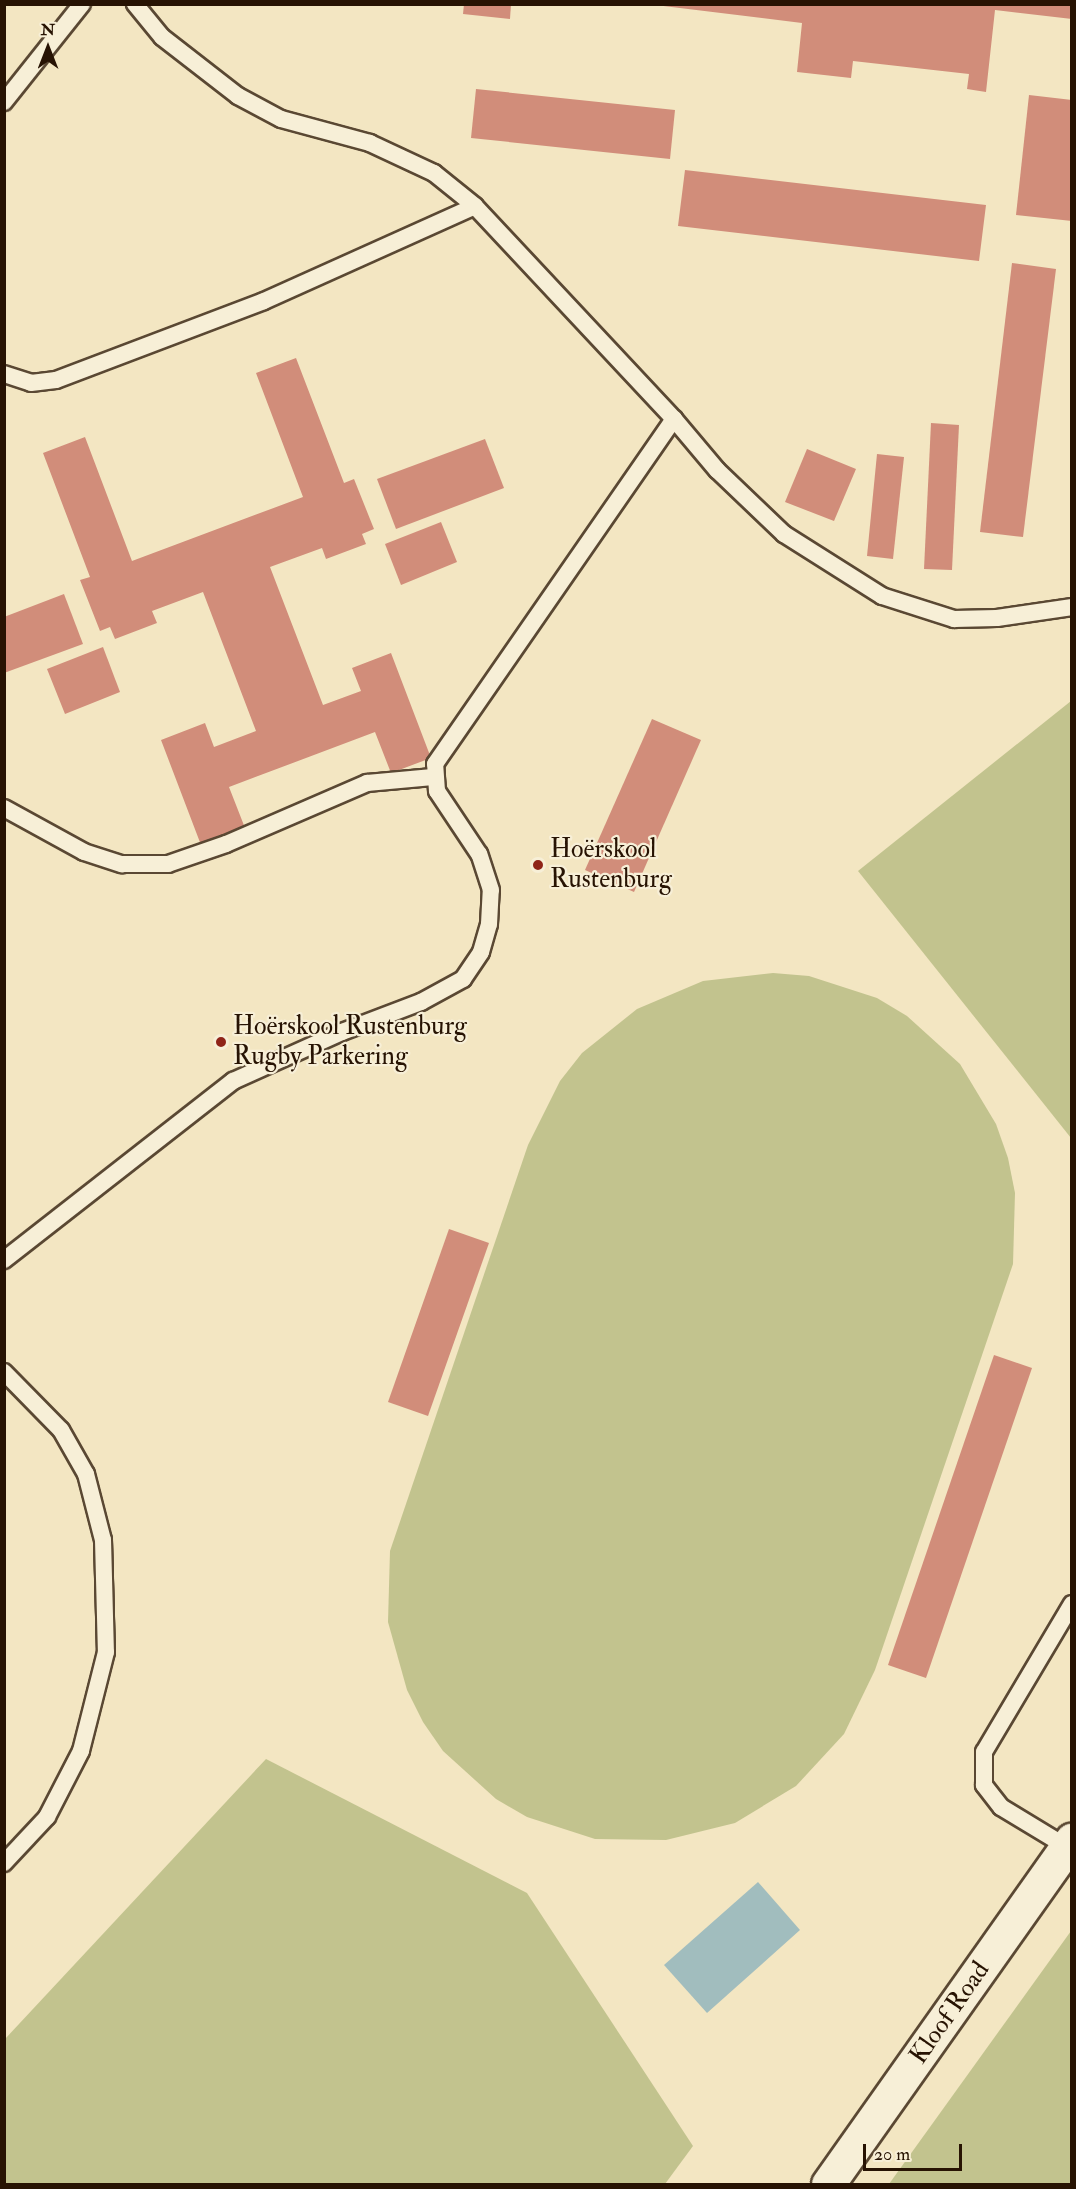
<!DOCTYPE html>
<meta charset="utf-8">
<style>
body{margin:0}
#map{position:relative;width:1076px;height:2189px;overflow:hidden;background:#f3e6c2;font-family:"IM FELL Double Pica",serif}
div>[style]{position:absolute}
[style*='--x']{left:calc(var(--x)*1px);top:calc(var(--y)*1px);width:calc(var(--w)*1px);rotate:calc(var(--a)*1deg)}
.green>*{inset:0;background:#c2c38e}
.water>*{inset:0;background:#a1bdbe}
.building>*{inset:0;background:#d18d7a}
.roads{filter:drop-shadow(2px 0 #5a4833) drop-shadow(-2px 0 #5a4833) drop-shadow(0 2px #5a4833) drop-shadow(0 -2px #5a4833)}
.lane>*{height:16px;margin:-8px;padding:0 8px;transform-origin:8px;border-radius:8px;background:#f7efd7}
.street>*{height:33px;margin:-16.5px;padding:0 16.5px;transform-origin:16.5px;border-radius:16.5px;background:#f7efd7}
.dots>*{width:16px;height:16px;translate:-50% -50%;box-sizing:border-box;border:3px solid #f7efd7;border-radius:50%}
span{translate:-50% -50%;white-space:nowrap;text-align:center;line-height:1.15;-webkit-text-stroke:4.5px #f7efd7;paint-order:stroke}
.poi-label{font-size:26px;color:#271303}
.left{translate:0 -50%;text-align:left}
.street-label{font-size:26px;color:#271303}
.frame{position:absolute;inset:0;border:6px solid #271303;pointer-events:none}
.north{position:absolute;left:18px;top:18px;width:60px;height:60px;-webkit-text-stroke:4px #f7efd7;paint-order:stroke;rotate:0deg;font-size:16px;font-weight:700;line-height:24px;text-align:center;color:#271303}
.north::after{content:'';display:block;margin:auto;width:21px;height:27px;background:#271303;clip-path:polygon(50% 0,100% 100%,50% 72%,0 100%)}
.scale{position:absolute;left:863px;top:2144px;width:99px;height:27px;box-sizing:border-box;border:3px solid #271303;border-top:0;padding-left:8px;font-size:18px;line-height:21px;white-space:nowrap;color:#271303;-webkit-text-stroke:4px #f7efd7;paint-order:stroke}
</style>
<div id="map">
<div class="green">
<div style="clip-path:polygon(1071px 701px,1071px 1138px,858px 871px)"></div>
<div style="clip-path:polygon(773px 973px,809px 976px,877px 998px,907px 1016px,960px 1064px,996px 1124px,1008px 1158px,1015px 1193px,1013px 1264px,875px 1670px,844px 1734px,796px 1786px,735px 1823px,666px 1840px,595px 1839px,527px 1817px,496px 1799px,443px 1751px,423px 1722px,407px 1690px,388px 1622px,390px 1551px,528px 1145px,560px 1081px,582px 1053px,637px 1009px,703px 981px)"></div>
<div style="clip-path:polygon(266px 1759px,527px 1893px,693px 2146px,665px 2184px,5px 2184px,5px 2039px)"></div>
<div style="clip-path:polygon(1071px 1931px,1071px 2184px,889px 2184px)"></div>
</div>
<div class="water">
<div style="clip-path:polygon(758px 1882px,800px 1930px,707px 2013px,664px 1965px)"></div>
</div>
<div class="building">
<div style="clip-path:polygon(464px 4px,511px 4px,510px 19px,463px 14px)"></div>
<div style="clip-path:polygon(647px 4px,1072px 4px,1072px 19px,995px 10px,986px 92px,967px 89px,969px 74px,853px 61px,851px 78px,797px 72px,802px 23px)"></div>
<div style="clip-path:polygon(476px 89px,675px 110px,670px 159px,471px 138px)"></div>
<div style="clip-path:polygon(1029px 95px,1072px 100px,1072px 221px,1016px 215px)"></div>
<div style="clip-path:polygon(685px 170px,986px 205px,979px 261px,678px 226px)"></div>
<div style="clip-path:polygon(1012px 263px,1056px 269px,1023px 537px,980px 532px)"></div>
<div style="clip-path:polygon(296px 358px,344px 483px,354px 479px,374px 529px,362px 534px,366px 544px,326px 559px,322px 548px,270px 567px,323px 705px,361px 691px,352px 668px,391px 653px,431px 758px,391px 773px,375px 732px,229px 787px,245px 828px,201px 845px,161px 740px,205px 723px,214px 747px,256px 731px,203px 592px,152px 611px,157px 623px,115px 639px,110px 627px,100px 631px,80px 580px,90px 577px,43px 453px,85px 437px,132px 561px,303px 497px,256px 373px)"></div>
<div style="clip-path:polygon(931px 423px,959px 425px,952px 570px,924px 569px)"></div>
<div style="clip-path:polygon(485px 439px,504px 488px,396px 529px,377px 479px)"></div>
<div style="clip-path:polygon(807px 449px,856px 469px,834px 521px,785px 502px)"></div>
<div style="clip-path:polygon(877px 454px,904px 457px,893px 559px,867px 556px)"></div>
<div style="clip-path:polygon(441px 522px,457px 562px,401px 585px,385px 544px)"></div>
<div style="clip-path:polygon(64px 594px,83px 644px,4px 673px,4px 617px)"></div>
<div style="clip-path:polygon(103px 647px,120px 692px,65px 714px,47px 669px)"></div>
<div style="clip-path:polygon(652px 719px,701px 740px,634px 892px,585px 870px)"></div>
<div style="clip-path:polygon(449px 1229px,489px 1243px,428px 1416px,388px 1402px)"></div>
<div style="clip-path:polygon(994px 1355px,1032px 1368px,926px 1678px,888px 1665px)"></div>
</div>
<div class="roads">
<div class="lane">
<div style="--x:4;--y:102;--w:125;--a:-51.5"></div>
<div style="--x:4;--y:374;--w:28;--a:18"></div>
<div style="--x:31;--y:383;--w:25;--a:-7"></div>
<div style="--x:56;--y:380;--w:222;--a:-20.8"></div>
<div style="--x:264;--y:301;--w:231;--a:-24.2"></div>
<div style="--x:674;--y:419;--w:67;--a:49.9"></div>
<div style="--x:717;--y:470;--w:93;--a:43.7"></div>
<div style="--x:784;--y:534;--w:116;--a:32.3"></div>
<div style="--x:882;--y:596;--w:76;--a:17.7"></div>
<div style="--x:954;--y:619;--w:43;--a:-1.3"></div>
<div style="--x:997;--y:618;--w:76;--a:-8.3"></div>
<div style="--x:4;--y:808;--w:91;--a:28.8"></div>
<div style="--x:84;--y:852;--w:40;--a:18"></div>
<div style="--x:122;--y:864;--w:46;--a:0"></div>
<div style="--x:168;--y:864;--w:61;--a:-19"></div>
<div style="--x:226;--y:844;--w:154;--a:-23.4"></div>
<div style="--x:367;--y:783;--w:66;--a:-5.2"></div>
<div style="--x:4;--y:1260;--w:291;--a:-38"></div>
<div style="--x:233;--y:1081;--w:120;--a:-24.2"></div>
<div style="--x:342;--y:1032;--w:85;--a:-20.8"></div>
<div style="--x:421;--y:1002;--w:48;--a:-28.7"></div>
<div style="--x:463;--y:979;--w:32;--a:-56"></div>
<div style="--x:481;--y:952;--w:29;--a:-74"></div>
<div style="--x:489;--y:924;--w:34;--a:-87"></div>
<div style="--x:491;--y:890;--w:38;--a:-108"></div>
<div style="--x:479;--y:854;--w:76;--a:-123.7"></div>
<div style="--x:437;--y:791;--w:27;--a:-94"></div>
<div style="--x:435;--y:764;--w:420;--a:-55.3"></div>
<div style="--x:674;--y:419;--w:291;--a:-133.1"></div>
<div style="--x:475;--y:206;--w:53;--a:-141.2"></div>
<div style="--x:434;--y:173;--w:71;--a:-154.9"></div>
<div style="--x:370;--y:143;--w:92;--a:-164.9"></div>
<div style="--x:281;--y:119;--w:49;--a:-151.9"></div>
<div style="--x:238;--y:96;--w:96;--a:-142.2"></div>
<div style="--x:162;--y:37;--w:43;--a:-129.3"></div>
<div style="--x:4;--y:1372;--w:81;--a:45.5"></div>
<div style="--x:61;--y:1430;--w:51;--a:60.4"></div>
<div style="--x:86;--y:1474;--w:68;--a:75.6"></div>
<div style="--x:103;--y:1540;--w:112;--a:88.5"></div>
<div style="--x:106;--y:1652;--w:102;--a:104.2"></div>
<div style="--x:81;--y:1751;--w:74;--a:117.3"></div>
<div style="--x:47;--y:1817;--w:63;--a:133.1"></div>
<div style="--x:1067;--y:1847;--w:77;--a:-148.8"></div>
<div style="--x:1001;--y:1807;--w:28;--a:-128"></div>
<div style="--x:984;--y:1785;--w:33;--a:-90"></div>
<div style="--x:984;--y:1752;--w:172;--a:-59.3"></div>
</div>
<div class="street">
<div style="--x:828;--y:2184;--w:422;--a:-54.7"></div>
</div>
</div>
<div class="dots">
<div style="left:538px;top:865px;background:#8f2418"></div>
<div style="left:221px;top:1042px;background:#8f2418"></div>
</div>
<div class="poi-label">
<span class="left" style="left:550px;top:865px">Hoërskool<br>Rustenburg</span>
<span class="left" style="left:233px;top:1042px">Hoërskool Rustenburg<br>Rugby Parkering</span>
</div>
<div class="street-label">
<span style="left:950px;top:2013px;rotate:-55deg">Kloof Road</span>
</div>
<div class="frame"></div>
<div class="north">N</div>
<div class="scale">20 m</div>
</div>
